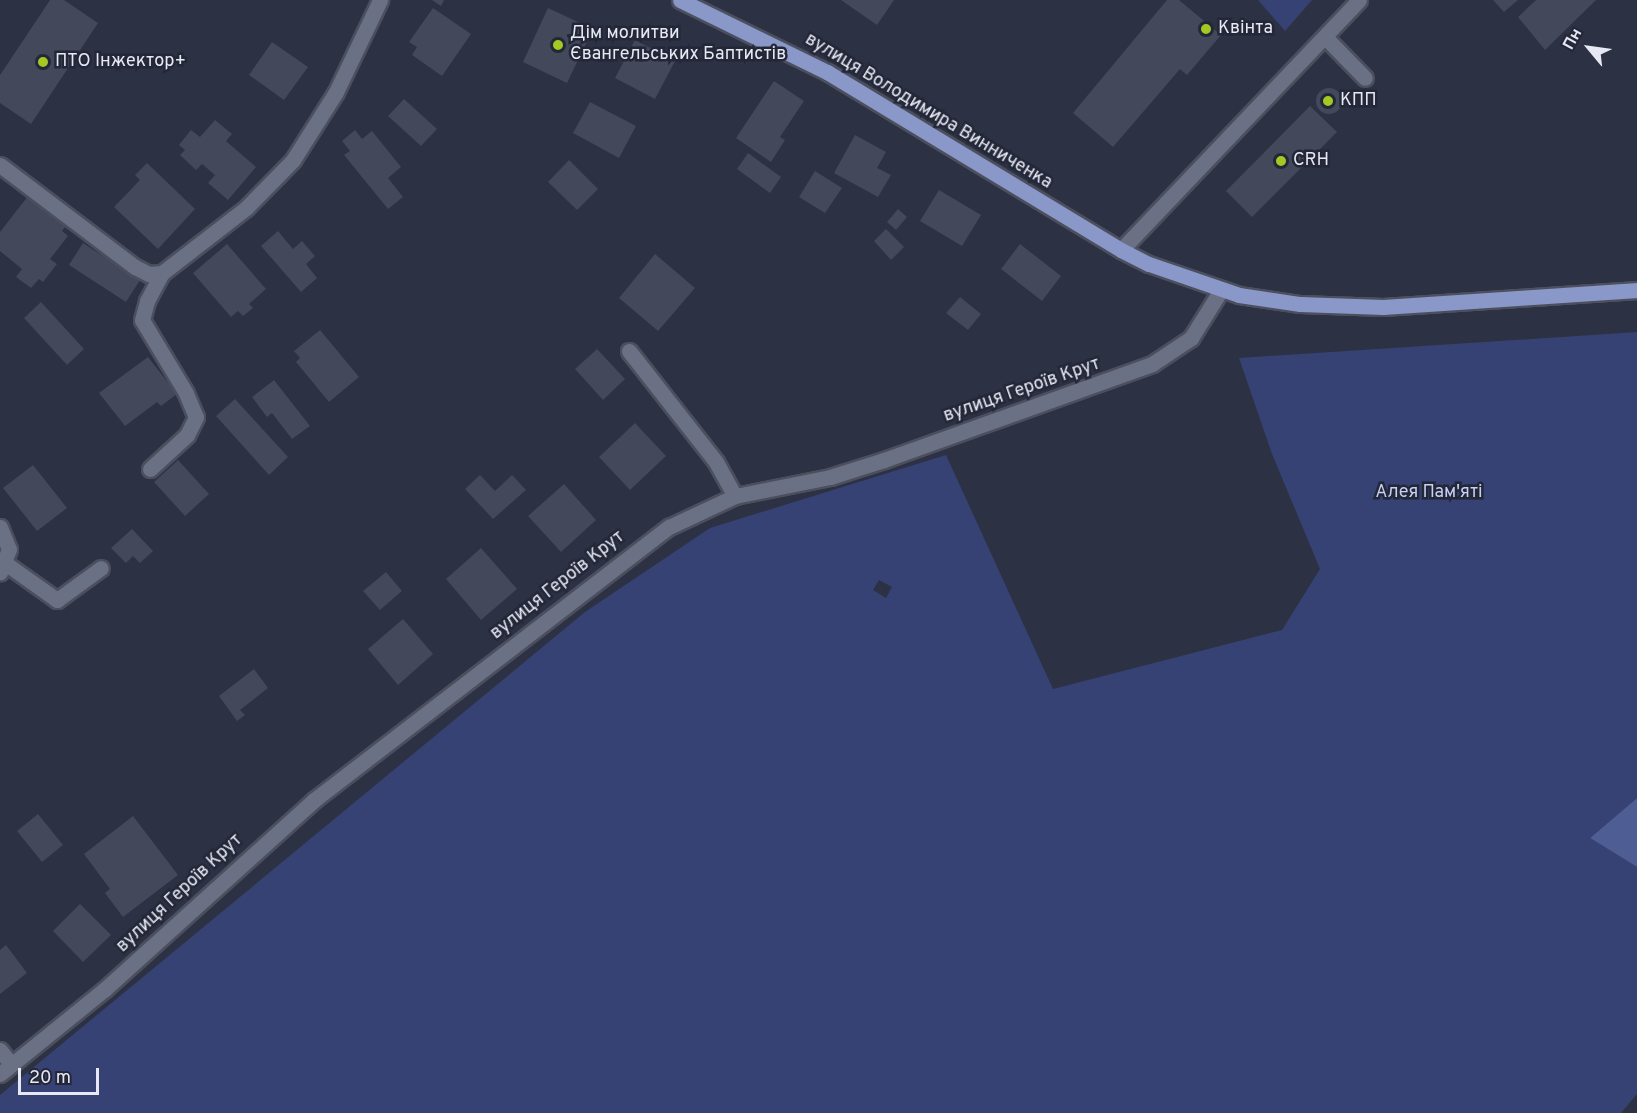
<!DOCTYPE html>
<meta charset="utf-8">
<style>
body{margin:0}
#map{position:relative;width:1637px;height:1113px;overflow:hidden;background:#2c3143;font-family:Overpass,sans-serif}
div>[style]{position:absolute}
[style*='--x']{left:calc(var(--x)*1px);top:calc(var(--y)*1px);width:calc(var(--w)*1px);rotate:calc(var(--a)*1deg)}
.green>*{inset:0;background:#364273}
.forest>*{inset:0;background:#4e5d94}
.building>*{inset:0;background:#43485a}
.round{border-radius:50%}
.roads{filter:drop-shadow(2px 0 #4b4f5e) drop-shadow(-2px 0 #4b4f5e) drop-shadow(0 2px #4b4f5e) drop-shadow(0 -2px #4b4f5e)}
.minor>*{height:15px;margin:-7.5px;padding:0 7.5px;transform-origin:7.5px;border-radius:7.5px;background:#6b7185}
.major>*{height:15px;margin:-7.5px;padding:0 7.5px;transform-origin:7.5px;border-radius:7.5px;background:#8a97c9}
.dots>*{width:16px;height:16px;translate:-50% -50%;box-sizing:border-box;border:3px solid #232738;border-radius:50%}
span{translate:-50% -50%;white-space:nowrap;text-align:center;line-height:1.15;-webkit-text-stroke:5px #232738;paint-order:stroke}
.poi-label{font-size:18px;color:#e6e9f4}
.left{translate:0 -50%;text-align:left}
.street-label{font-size:18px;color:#e6e9f4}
.park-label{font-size:18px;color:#c6d0f2}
.north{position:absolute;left:1559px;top:18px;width:60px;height:60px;-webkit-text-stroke:4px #232738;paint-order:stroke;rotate:299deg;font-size:16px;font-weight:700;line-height:24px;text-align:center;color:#e6e9f4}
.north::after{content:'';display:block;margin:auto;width:21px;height:27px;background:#e6e9f4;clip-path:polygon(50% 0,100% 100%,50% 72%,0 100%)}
.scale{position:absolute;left:18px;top:1068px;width:81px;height:27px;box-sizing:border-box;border:3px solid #e6e9f4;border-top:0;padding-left:8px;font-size:18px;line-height:21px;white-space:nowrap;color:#e6e9f4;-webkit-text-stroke:4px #232738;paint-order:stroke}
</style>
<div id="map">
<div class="green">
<div style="clip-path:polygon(1258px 0,1312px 0,1285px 31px)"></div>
<div style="clip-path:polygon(evenodd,1637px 332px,1637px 798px,1590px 838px,1637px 867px,1637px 1094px,1621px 1113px,0 1113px,0 1095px,585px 612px,710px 528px,946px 455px,1053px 689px,1282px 630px,1320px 569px,1272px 454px,1239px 358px,1637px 332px,879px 580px,892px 587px,886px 598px,873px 590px,879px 580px)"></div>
</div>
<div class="forest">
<div style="clip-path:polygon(1637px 798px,1637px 867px,1590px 838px)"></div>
</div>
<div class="building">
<div style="clip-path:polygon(50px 0,64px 0,98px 23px,31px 124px,0 103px,0 75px)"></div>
<div style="clip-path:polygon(432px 0,444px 0,441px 6px)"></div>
<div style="clip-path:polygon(841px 0,894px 0,877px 25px)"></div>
<div style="clip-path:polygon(1167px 0,1179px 0,1221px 35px,1187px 75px,1180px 69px,1113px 147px,1073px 113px)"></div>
<div style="clip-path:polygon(1493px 0,1518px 0,1504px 12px)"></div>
<div style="clip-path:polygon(1536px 0,1596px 0,1545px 50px,1518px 17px)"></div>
<div style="clip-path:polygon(433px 8px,471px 34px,442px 76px,412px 55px,417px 47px,409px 42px)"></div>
<div style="clip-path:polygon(548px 8px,593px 29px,567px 83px,523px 62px)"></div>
<div style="clip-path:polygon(635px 40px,675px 61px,655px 99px,615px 78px)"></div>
<div style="clip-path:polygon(272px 42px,308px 67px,284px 100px,249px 75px)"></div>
<div style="clip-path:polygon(774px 81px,804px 101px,780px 137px,785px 140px,771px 162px,736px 138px)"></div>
<div class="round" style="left:1316px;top:88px;width:26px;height:26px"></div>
<div style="clip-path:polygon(404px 99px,437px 129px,421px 146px,388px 116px)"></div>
<div style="clip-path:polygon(590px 102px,636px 126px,619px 158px,573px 133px)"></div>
<div style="clip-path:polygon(1310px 106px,1337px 132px,1252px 217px,1226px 191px)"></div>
<div style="clip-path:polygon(215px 120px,232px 134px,226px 141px,256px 167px,228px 200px,208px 183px,215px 175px,202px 164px,196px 170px,180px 155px,185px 150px,179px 145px,191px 130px,200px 137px)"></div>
<div style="clip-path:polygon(355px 130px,362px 139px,372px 131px,401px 167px,388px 178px,403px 197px,388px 209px,344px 155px,350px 151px,342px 141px)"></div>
<div style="clip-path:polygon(855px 135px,886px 152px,877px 168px,891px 175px,878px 197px,834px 173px)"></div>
<div style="clip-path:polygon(748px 153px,781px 177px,770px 193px,737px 169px)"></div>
<div style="clip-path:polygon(569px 160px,598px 189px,577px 210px,548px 182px)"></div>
<div style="clip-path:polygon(147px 163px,195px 209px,158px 249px,114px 207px,140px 180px,135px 175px)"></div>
<div style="clip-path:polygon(815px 171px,842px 188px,825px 213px,799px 197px)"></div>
<div style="clip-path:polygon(939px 190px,981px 215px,962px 246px,920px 221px)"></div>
<div style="clip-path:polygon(28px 196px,66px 226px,62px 231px,68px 236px,50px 259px,57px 264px,43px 282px,39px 279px,31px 288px,16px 277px,22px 269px,0 251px,0 232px)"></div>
<div style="clip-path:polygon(898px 209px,907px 217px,896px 230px,887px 222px)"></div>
<div style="clip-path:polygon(886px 229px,904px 247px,891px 260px,874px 241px)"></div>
<div style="clip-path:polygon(278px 231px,293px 249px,302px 241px,315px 256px,306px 264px,317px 278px,301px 292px,261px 246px)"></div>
<div style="clip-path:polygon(83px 243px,140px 280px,126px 302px,69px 265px)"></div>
<div style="clip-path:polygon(227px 244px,266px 289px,249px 304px,253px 308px,243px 316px,238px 311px,231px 317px,193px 273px)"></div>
<div style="clip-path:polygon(1020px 244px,1061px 276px,1042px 301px,1001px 269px)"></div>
<div style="clip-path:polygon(655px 254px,695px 288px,658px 331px,619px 298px)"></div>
<div style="clip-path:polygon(960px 297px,981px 314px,968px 330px,946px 313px)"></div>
<div style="clip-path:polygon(41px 302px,84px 349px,67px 365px,24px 318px)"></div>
<div style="clip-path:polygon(320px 330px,359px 377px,329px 402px,296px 362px,300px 358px,294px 351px)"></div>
<div style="clip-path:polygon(597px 349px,625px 379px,603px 400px,575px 369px)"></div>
<div style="clip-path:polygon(148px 357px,177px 394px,161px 406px,157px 402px,125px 426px,99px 393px)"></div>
<div style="clip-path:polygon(274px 380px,310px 426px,292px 439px,272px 413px,267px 417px,252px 397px)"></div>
<div style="clip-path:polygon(235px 399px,288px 457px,269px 475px,216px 416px)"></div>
<div style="clip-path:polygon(635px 423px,666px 456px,630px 490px,599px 457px)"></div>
<div style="clip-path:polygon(178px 460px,209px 494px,185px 516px,154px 482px)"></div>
<div style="clip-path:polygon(33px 465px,67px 508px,37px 531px,3px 488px)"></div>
<div style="clip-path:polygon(480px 475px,495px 491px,512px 475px,526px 490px,493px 519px,465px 489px)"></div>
<div style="clip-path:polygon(564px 484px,596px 520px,561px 552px,528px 516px)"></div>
<div style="clip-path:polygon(132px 529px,153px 551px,140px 563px,133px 556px,126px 563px,111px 548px)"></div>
<div style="clip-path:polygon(481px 548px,517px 589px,481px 620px,446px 579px)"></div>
<div style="clip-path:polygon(386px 572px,402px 591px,380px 610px,363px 591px)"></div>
<div style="clip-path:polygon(403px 619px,433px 654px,398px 685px,368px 649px)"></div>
<div style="clip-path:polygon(254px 669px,268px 688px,240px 710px,245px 715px,237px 721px,219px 696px)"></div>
<div style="clip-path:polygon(38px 814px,63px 845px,42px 862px,17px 831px)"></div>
<div style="clip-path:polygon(133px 816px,178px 875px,123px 917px,105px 893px,110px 889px,84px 854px)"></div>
<div style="clip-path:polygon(80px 904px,111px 935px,83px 962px,53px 931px)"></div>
<div style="clip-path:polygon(6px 945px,27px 973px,0 994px,0 950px)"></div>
</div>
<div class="roads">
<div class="minor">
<div style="--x:1325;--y:37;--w:57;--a:45.7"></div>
<div style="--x:0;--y:165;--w:169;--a:37.1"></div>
<div style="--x:135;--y:267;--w:16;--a:27"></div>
<div style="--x:149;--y:274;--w:13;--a:-4"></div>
<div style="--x:1121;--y:250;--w:345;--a:-46.4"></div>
<div style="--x:629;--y:351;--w:141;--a:51.9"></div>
<div style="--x:716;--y:462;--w:39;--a:61"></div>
<div style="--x:150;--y:469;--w:50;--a:-42.6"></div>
<div style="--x:187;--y:435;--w:20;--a:-63"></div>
<div style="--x:196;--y:417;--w:26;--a:-113"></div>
<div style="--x:186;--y:393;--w:85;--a:-121.1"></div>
<div style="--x:142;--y:320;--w:20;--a:-75"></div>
<div style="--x:147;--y:301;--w:32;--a:-62"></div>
<div style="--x:162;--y:273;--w:106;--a:-37.7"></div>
<div style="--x:246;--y:208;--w:67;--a:-45.6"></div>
<div style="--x:293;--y:160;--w:80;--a:-57.7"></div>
<div style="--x:336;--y:92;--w:102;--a:-64.4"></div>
<div style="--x:0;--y:527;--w:24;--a:68"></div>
<div style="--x:9;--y:549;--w:25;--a:111"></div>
<div style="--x:5;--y:563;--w:64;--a:35.4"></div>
<div style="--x:57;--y:600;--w:54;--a:-36"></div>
<div style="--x:0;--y:1050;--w:18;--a:52"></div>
<div style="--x:0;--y:1074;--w:135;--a:-39"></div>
<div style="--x:105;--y:989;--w:282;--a:-42.1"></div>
<div style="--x:314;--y:800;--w:448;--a:-37.6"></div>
<div style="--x:669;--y:527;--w:73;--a:-25.2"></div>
<div style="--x:735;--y:496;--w:97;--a:-11.3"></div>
<div style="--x:830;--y:477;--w:57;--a:-17.5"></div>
<div style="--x:884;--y:460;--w:285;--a:-19.7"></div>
<div style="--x:1152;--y:364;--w:47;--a:-33.7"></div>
<div style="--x:1191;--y:338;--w:57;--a:-58"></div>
</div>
<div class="major">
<div style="--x:680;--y:0;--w:164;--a:26.1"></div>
<div style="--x:827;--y:72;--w:344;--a:31.2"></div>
<div style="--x:1121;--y:250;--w:31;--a:27"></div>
<div style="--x:1149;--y:264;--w:95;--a:19"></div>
<div style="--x:1239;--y:295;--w:62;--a:8.4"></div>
<div style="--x:1300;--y:304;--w:83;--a:2.1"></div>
<div style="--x:1383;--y:307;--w:255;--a:-3.8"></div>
</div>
</div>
<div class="dots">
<div style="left:1206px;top:29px;background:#a5c823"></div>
<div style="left:558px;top:45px;background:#a5c823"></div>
<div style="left:43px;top:62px;background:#a5c823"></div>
<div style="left:1328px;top:101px;background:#a5c823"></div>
<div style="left:1281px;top:161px;background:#a5c823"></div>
</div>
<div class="poi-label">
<span class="left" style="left:1218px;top:29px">Квінта</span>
<span class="left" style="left:570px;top:45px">Дім молитви<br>Євангельських Баптистів</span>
<span class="left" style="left:55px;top:62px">ПТО Інжектор+</span>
<span class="left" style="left:1340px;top:101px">КПП</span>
<span class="left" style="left:1293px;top:161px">CRH</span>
</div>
<div class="street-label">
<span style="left:928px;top:112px;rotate:31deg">вулиця Володимира Винниченка</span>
<span style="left:1022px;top:391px;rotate:-19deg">вулиця Героїв Крут</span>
<span style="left:558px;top:586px;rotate:-38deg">вулиця Героїв Крут</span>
<span style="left:180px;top:894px;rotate:-43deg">вулиця Героїв Крут</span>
</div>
<div class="park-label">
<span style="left:1429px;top:493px">Алея Пам'яті</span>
</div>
<div class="north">Пн</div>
<div class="scale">20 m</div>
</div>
